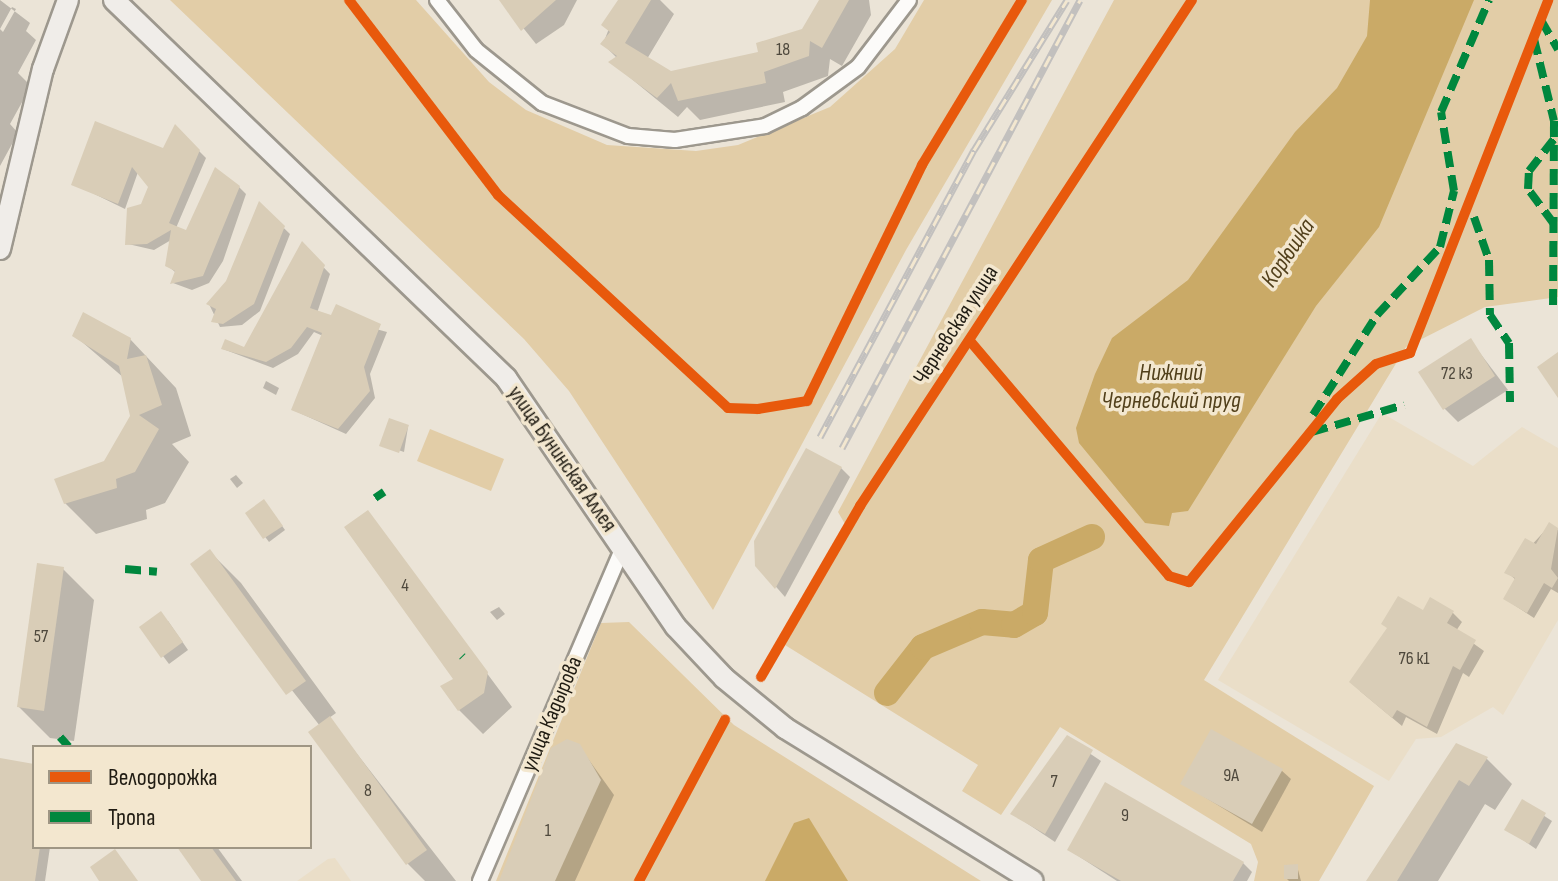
<!DOCTYPE html>
<meta charset="utf-8">
<style>
body{margin:0}
#map{position:relative;width:1558px;height:881px;overflow:hidden;background:#ebe4d7;font-family:"Sofia Sans Condensed",sans-serif}
div>[style]{position:absolute}
[style*='--x']{left:calc(var(--x)*1px);top:calc(var(--y)*1px);width:calc(var(--w)*1px);rotate:calc(var(--a)*1deg)}
.built>*{inset:0;background:#eadec8}
.green>*{inset:0;background:#e2cda7}
.water>*{inset:0;background:#caaa67}
.shadow>*{inset:0;background:#0003}
.river>*{height:26px;margin:-13px;padding:0 13px;transform-origin:13px;border-radius:13px;background:#caaa67}
.building>*{inset:0;background:#d9cdb7}
.roads{filter:drop-shadow(2px 0 #9d988e) drop-shadow(-2px 0 #9d988e) drop-shadow(0 2px #9d988e) drop-shadow(0 -2px #9d988e)}
.street>*{height:14px;margin:-7px;padding:0 7px;transform-origin:7px;border-radius:7px;background:#fcfbf9}
.secondary>*{height:20px;margin:-10px;padding:0 10px;transform-origin:10px;border-radius:10px;background:#f0ede9}
.rail>*{height:7px;margin-top:-3.5px;transform-origin:0;background:repeating-linear-gradient(90deg,#f3e7cf 0 12px,#c2c0be 0 24px);box-sizing:border-box;border-block:2px solid #c2c0be}
.quiet>*{height:8px;margin-top:-4px;transform-origin:0;background:repeating-linear-gradient(90deg,#00873e 0 16px,transparent 0 24px)}
.cycleway>*{height:10px;margin:-5px;padding:0 5px;transform-origin:5px;border-radius:5px;background:#e8590c}
span{translate:-50% -50%;white-space:nowrap;text-align:center;line-height:1.15;-webkit-text-stroke:7px #f3e7cf;paint-order:stroke}
.number-label{font-size:18px;color:#4e483c}
.number-label span{-webkit-text-stroke-width:0}
.street-label{font-size:22px;color:#201c13}
.water-label{font-size:24px;color:#52401b;font-style:italic}
.legend{position:absolute;left:32px;top:745px;width:280px;height:104px;box-sizing:border-box;background:#f3e7cf;border:2px solid #9f9684;margin:0;padding:10px 14px;list-style:none;font-size:24px;color:#201c13}
.legend li{display:flex;align-items:center;gap:16px;height:40px}
.legend b{width:40px;border:2px solid #9f9684}
</style>
<div id="map">
<div class="built">
<div style="clip-path:polygon(1382px 413px,1473px 466px,1522px 427px,1558px 448px,1558px 620px,1503px 715px,1493px 707px,1441px 737px,1416px 739px,1389px 781px,1218px 680px)"></div>
<div style="clip-path:polygon(335px 858px,351px 881px,297px 881px,328px 859px)"></div>
</div>
<div class="green">
<div style="clip-path:polygon(170px 0,416px 0,489px 82px,526px 110px,607px 145px,696px 151px,738px 145px,830px 107px,895px 49px,924px 0,1052px 0,906px 250px,713px 610px,569px 391px,524px 339px)"></div>
<div style="clip-path:polygon(1114px 0,1558px 0,1558px 297px,1485px 307px,1406px 347px,1204px 680px,1374px 786px,1319px 881px,1254px 881px,1258px 862px,1251px 844px,1060px 727px,1001px 815px,962px 791px,978px 765px,785px 645px,849px 531px,838px 512px)"></div>
<div style="clip-path:polygon(430px 429px,504px 459px,491px 491px,417px 461px)"></div>
<div style="clip-path:polygon(629px 622px,734px 725px,981px 881px,496px 881px,601px 623px)"></div>
</div>
<div class="water">
<div style="clip-path:polygon(1370px 0,1474px 0,1379px 227px,1316px 306px,1188px 511px,1172px 513px,1169px 526px,1145px 523px,1079px 443px,1076px 428px,1095px 374px,1112px 338px,1188px 280px,1295px 132px,1337px 88px,1367px 36px)"></div>
<div style="clip-path:polygon(809px 818px,848px 881px,765px 881px,794px 823px)"></div>
</div>
<div class="shadow">
<div style="clip-path:polygon(evenodd,0 0,30px 23px,26px 31px,36px 40px,18px 73px,31px 86px,10px 124px,18px 133px,0 166px,0 0,12px 7px,16px 9px,3px 32px,0 29px,12px 7px)"></div>
<div style="clip-path:polygon(501px 0,577px 0,564px 25px,536px 44px)"></div>
<div style="clip-path:polygon(620px 0,660px 0,674px 14px,647px 59px,670px 73px,760px 53px,804px 30px,822px 0,869px 0,871px 15px,842px 66px,830px 59px,828px 76px,783px 92px,785px 102px,700px 120px,687px 107px,678px 117px,611px 62px,617px 58px,603px 44px)"></div>
<div style="clip-path:polygon(175px 127px,206px 158px,176px 228px,187px 233px,239px 187px,246px 194px,223px 261px,209px 283px,192px 290px,173px 283px,182px 278px,167px 265px,171px 240px,154px 250px,128px 244px,150px 187px,138px 172px,125px 209px,74px 184px,164px 151px)"></div>
<div style="clip-path:polygon(260px 205px,290px 234px,260px 311px,242px 325px,220px 327px,209px 304px,227px 282px)"></div>
<div style="clip-path:polygon(302px 245px,330px 274px,317px 313px,387px 332px,370px 374px,375px 398px,346px 434px,293px 410px,323px 336px,314px 332px,298px 354px,273px 368px,223px 349px,245px 349px)"></div>
<div style="clip-path:polygon(74px 335px,130px 339px,176px 388px,191px 436px,172px 444px,189px 462px,165px 503px,146px 510px,147px 519px,96px 534px,65px 503px,105px 463px,133px 417px,124px 378px)"></div>
<div style="clip-path:polygon(1470px 340px,1508px 390px,1458px 422px,1444px 408px)"></div>
<div style="clip-path:polygon(266px 381px,279px 388px,276px 395px,263px 388px)"></div>
<div style="clip-path:polygon(408px 427px,404px 452px,384px 445px)"></div>
<div style="clip-path:polygon(841px 468px,850px 477px,785px 597px,757px 565px)"></div>
<div style="clip-path:polygon(236px 475px,243px 483px,237px 488px,230px 479px)"></div>
<div style="clip-path:polygon(268px 506px,285px 530px,269px 542px,248px 514px)"></div>
<div style="clip-path:polygon(367px 512px,512px 707px,483px 734px,459px 710px,455px 679px)"></div>
<div style="clip-path:polygon(1550px 525px,1558px 530px,1558px 593px,1551px 589px,1534px 618px,1505px 599px,1516px 580px,1507px 572px)"></div>
<div style="clip-path:polygon(210px 552px,241px 583px,336px 713px,329px 718px,456px 881px,425px 881px,408px 864px,311px 733px,320px 726px,193px 564px)"></div>
<div style="clip-path:polygon(63px 569px,94px 600px,74px 741px,50px 738px,19px 707px)"></div>
<div style="clip-path:polygon(499px 607px,505px 614px,497px 620px,490px 612px)"></div>
<div style="clip-path:polygon(1423px 612px,1453px 613px,1462px 622px,1456px 631px,1484px 651px,1469px 677px,1463px 673px,1437px 734px,1406px 717px,1402px 726px,1360px 691px)"></div>
<div style="clip-path:polygon(168px 621px,188px 650px,169px 664px,142px 628px)"></div>
<div style="clip-path:polygon(1067px 738px,1101px 761px,1055px 842px,1013px 814px)"></div>
<div style="clip-path:polygon(1457px 745px,1486px 758px,1512px 784px,1495px 810px,1485px 804px,1438px 881px,1369px 881px)"></div>
<div style="clip-path:polygon(579px 746px,614px 795px,575px 881px,501px 881px)"></div>
<div style="clip-path:polygon(0 760px,34px 766px,34px 847px,50px 847px,45px 881px,0 881px)"></div>
<div style="clip-path:polygon(1281px 770px,1291px 779px,1262px 832px,1183px 784px)"></div>
<div style="clip-path:polygon(1523px 802px,1552px 821px,1536px 849px,1507px 829px)"></div>
<div style="clip-path:polygon(179px 847px,217px 847px,242px 881px,204px 881px)"></div>
<div style="clip-path:polygon(1069px 850px,1243px 863px,1252px 872px,1247px 881px,1117px 881px)"></div>
<div style="clip-path:polygon(1297px 866px,1301px 881px,1289px 881px,1286px 878px)"></div>
</div>
<div class="river">
<div style="--x:887;--y:693;--w:58;--a:-52"></div>
<div style="--x:923;--y:647;--w:64;--a:-23"></div>
<div style="--x:982;--y:622;--w:32;--a:5"></div>
<div style="--x:1014;--y:625;--w:24;--a:-30"></div>
<div style="--x:1035;--y:613;--w:53;--a:-83.5"></div>
<div style="--x:1041;--y:560;--w:56;--a:-24.3"></div>
</div>
<div class="building">
<div style="clip-path:polygon(499px 0,556px 0,521px 31px)"></div>
<div style="clip-path:polygon(618px 0,651px 0,625px 43px,671px 71px,758px 52px,756px 43px,802px 29px,819px 0,849px 0,822px 48px,810px 41px,809px 56px,764px 72px,766px 83px,678px 101px,671px 83px,657px 98px,608px 62px,617px 56px,600px 44px,610px 32px,601px 25px)"></div>
<div style="clip-path:polygon(95px 121px,163px 148px,175px 124px,200px 150px,169px 223px,176px 226px,186px 230px,215px 167px,240px 186px,203px 276px,170px 284px,175px 271px,165px 266px,171px 230px,147px 244px,125px 245px,127px 208px,141px 204px,148px 187px,132px 167px,118px 204px,71px 185px)"></div>
<div style="clip-path:polygon(259px 201px,285px 226px,254px 304px,223px 324px,211px 322px,216px 309px,206px 304px,226px 281px)"></div>
<div style="clip-path:polygon(302px 241px,325px 265px,310px 308px,331px 315px,336px 304px,381px 324px,364px 367px,370px 391px,338px 429px,291px 410px,322px 333px,307px 327px,291px 348px,266px 362px,221px 349px,225px 339px,244px 347px)"></div>
<div style="clip-path:polygon(83px 312px,131px 338px,127px 359px,146px 355px,162px 405px,139px 415px,159px 429px,135px 472px,116px 479px,117px 488px,64px 504px,54px 479px,104px 461px,130px 416px,119px 366px,72px 336px)"></div>
<div style="clip-path:polygon(1471px 338px,1495px 376px,1443px 410px,1418px 372px)"></div>
<div style="clip-path:polygon(1558px 352px,1558px 398px,1537px 367px)"></div>
<div style="clip-path:polygon(389px 418px,409px 425px,399px 453px,379px 446px)"></div>
<div style="clip-path:polygon(806px 448px,842px 467px,775px 589px,755px 566px,754px 541px)"></div>
<div style="clip-path:polygon(264px 499px,283px 526px,263px 539px,245px 513px)"></div>
<div style="clip-path:polygon(368px 510px,488px 672px,484px 693px,458px 711px,440px 686px,453px 679px,344px 527px)"></div>
<div style="clip-path:polygon(1549px 522px,1558px 528px,1551px 569px,1558px 578px,1552px 588px,1544px 583px,1527px 613px,1503px 599px,1515px 578px,1504px 573px,1525px 538px,1536px 544px)"></div>
<div style="clip-path:polygon(210px 549px,306px 681px,286px 695px,190px 564px)"></div>
<div style="clip-path:polygon(37px 563px,64px 567px,44px 711px,17px 707px)"></div>
<div style="clip-path:polygon(1398px 596px,1423px 610px,1430px 597px,1454px 611px,1447px 623px,1476px 640px,1460px 670px,1453px 666px,1427px 727px,1397px 710px,1392px 718px,1349px 682px,1387px 628px,1381px 624px)"></div>
<div style="clip-path:polygon(161px 611px,183px 642px,161px 658px,139px 627px)"></div>
<div style="clip-path:polygon(330px 716px,427px 850px,406px 865px,308px 732px)"></div>
<div style="clip-path:polygon(1211px 729px,1283px 769px,1252px 824px,1180px 784px)"></div>
<div style="clip-path:polygon(1067px 735px,1093px 750px,1045px 834px,1010px 814px)"></div>
<div style="clip-path:polygon(567px 739px,580px 744px,601px 780px,555px 881px,499px 881px,551px 748px)"></div>
<div style="clip-path:polygon(1456px 743px,1488px 757px,1469px 786px,1459px 780px,1397px 881px,1366px 881px)"></div>
<div style="clip-path:polygon(0 758px,34px 764px,34px 847px,40px 847px,35px 881px,0 881px)"></div>
<div style="clip-path:polygon(1105px 782px,1244px 862px,1233px 881px,1121px 881px,1067px 850px)"></div>
<div style="clip-path:polygon(1522px 799px,1546px 813px,1529px 844px,1504px 830px)"></div>
<div style="clip-path:polygon(177px 847px,211px 847px,236px 881px,201px 881px)"></div>
<div style="clip-path:polygon(115px 849px,138px 881px,99px 881px,90px 867px)"></div>
<div style="clip-path:polygon(1298px 864px,1298px 879px,1284px 879px,1284px 865px)"></div>
</div>
<div class="roads">
<div class="street">
<div style="--x:437;--y:0;--w:63;--a:52"></div>
<div style="--x:476;--y:50;--w:85;--a:38.8"></div>
<div style="--x:542;--y:103;--w:92;--a:21"></div>
<div style="--x:628;--y:136;--w:47;--a:4.9"></div>
<div style="--x:675;--y:140;--w:91;--a:-8.8"></div>
<div style="--x:765;--y:126;--w:41;--a:-25.9"></div>
<div style="--x:802;--y:108;--w:69;--a:-36.2"></div>
<div style="--x:858;--y:67;--w:84;--a:-52.7"></div>
<div style="--x:480;--y:881;--w:363;--a:-66.8"></div>
</div>
<div class="secondary">
<div style="--x:114;--y:0;--w:545;--a:43.96"></div>
<div style="--x:506;--y:378;--w:301;--a:55.7"></div>
<div style="--x:676;--y:627;--w:70;--a:46.7"></div>
<div style="--x:724;--y:678;--w:79;--a:39.3"></div>
<div style="--x:785;--y:728;--w:291;--a:31.7"></div>
<div style="--x:0;--y:249;--w:185;--a:-76.6"></div>
<div style="--x:43;--y:69;--w:73;--a:-70.1"></div>
</div>
</div>
<div class="rail">
<div style="--x:820;--y:437;--w:326;--a:-61.8"></div>
<div style="--x:974;--y:150;--w:176;--a:-58.2"></div>
<div style="--x:842;--y:448;--w:507;--a:-62.02"></div>
</div>
<div class="quiet">
<div style="--x:1541;--y:20;--w:34;--a:60"></div>
<div style="--x:1534;--y:39;--w:84;--a:76.3"></div>
<div style="--x:1554;--y:121;--w:185;--a:90.3"></div>
<div style="--x:1474;--y:217;--w:46;--a:70.8"></div>
<div style="--x:1489;--y:260;--w:55;--a:89"></div>
<div style="--x:1490;--y:315;--w:34;--a:56"></div>
<div style="--x:1509;--y:343;--w:59;--a:89"></div>
<div style="--x:1554;--y:224;--w:44;--a:-126.6"></div>
<div style="--x:1528;--y:189;--w:18;--a:-87"></div>
<div style="--x:1529;--y:171;--w:41;--a:-52"></div>
<div style="--x:1313;--y:415;--w:119;--a:-57.4"></div>
<div style="--x:1377;--y:315;--w:93;--a:-47.2"></div>
<div style="--x:1440;--y:247;--w:58;--a:-76"></div>
<div style="--x:1454;--y:191;--w:80;--a:-99.3"></div>
<div style="--x:1441;--y:112;--w:122;--a:-66.8"></div>
<div style="--x:1312;--y:432;--w:96;--a:-16.4"></div>
<div style="--x:375;--y:498;--w:11;--a:-34"></div>
<div style="--x:125;--y:569;--w:32;--a:5"></div>
<div style="--x:462;--y:656;--w:1;--a:45"></div>
<div style="--x:60;--y:737;--w:13;--a:48"></div>
</div>
<div class="cycleway">
<div style="--x:349;--y:0;--w:245;--a:52.6"></div>
<div style="--x:498;--y:195;--w:313;--a:42.8"></div>
<div style="--x:728;--y:408;--w:30;--a:2"></div>
<div style="--x:758;--y:409;--w:50;--a:-9.3"></div>
<div style="--x:807;--y:401;--w:263;--a:-64"></div>
<div style="--x:922;--y:165;--w:193;--a:-58.8"></div>
<div style="--x:970;--y:341;--w:308;--a:49.7"></div>
<div style="--x:1169;--y:576;--w:21;--a:17"></div>
<div style="--x:1189;--y:582;--w:235;--a:-51"></div>
<div style="--x:1337;--y:399;--w:52;--a:-41.9"></div>
<div style="--x:1376;--y:364;--w:36;--a:-18"></div>
<div style="--x:1410;--y:353;--w:379;--a:-68.6"></div>
<div style="--x:761;--y:677;--w:198;--a:-59.9"></div>
<div style="--x:860;--y:506;--w:605;--a:-56.73"></div>
<div style="--x:639;--y:881;--w:183;--a:-61.9"></div>
</div>
<div class="number-label">
<span style="left:783px;top:50px">18</span>
<span style="left:1457px;top:374px">72 к3</span>
<span style="left:405px;top:586px">4</span>
<span style="left:41px;top:637px">57</span>
<span style="left:1414px;top:659px">76 к1</span>
<span style="left:1231px;top:776px">9А</span>
<span style="left:1054px;top:782px">7</span>
<span style="left:368px;top:791px">8</span>
<span style="left:1125px;top:816px">9</span>
<span style="left:548px;top:831px">1</span>
</div>
<div class="street-label">
<span style="left:956px;top:325px;rotate:-57deg">Черневская улица</span>
<span style="left:562px;top:459px;rotate:55deg">улица Бунинская Аллея</span>
<span style="left:552px;top:714px;rotate:-67deg">улица Кадырова</span>
</div>
<div class="water-label">
<span style="left:1288px;top:253px;rotate:-56deg">Корюшка</span>
<span style="left:1171px;top:387px">Нижний<br>Черневский пруд</span>
</div>
<ul class="legend">
<li><b style="height:10px;background:#e8590c"></b>Велодорожка</li>
<li><b style="height:10px;background:#00873e"></b>Тропа</li>
</ul>
</div>
